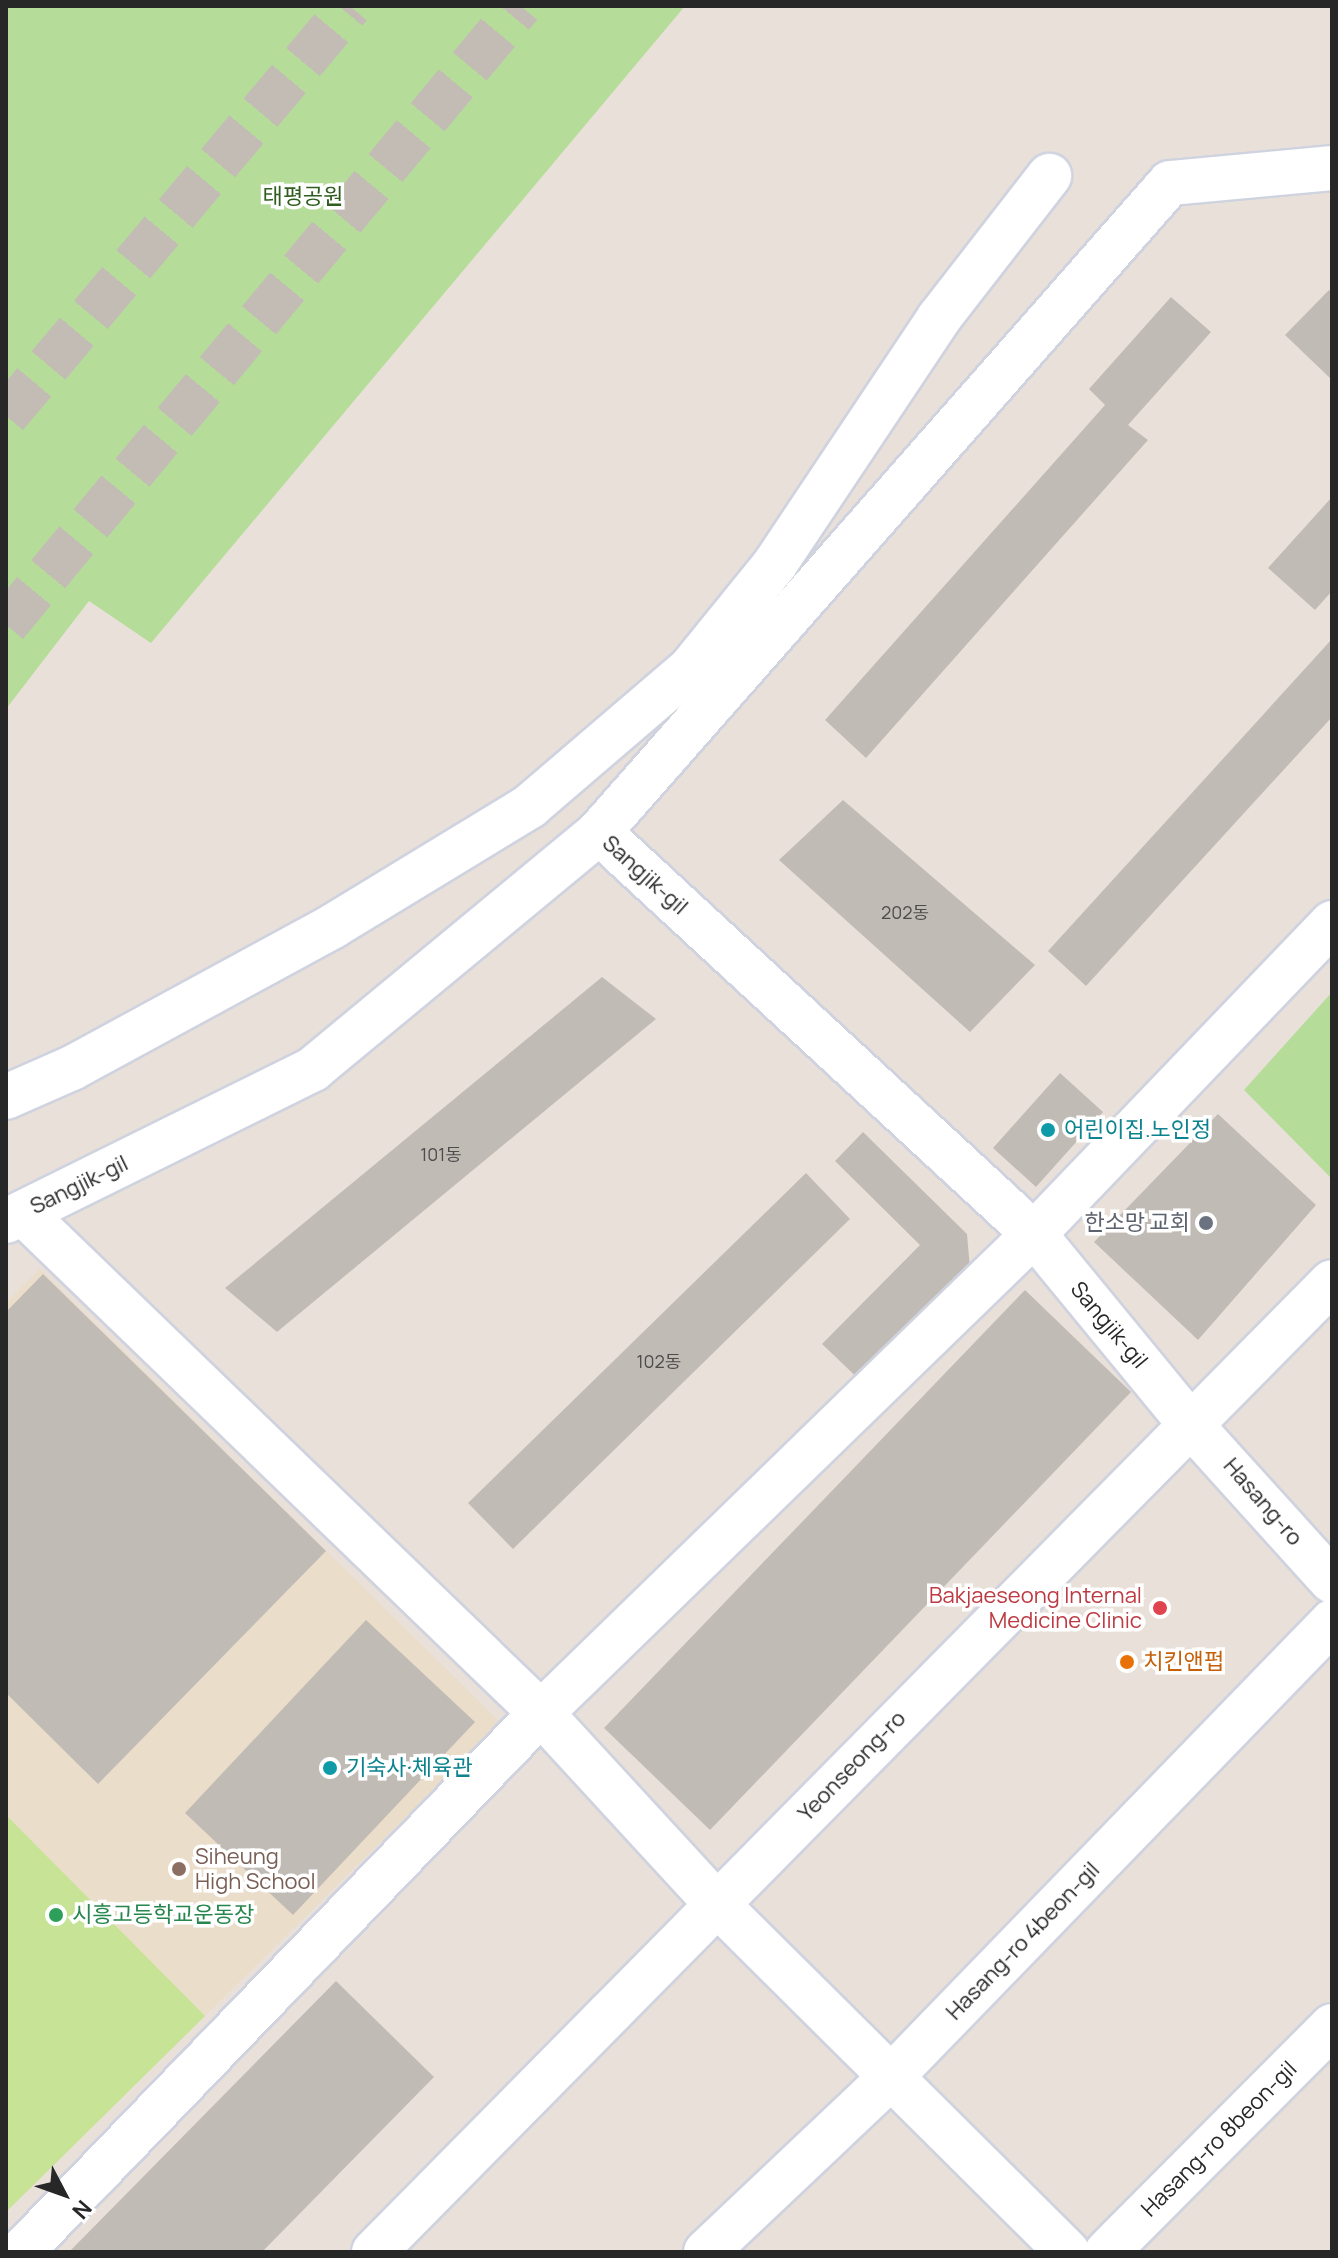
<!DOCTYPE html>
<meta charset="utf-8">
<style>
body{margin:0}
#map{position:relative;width:1338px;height:2258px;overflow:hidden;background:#e9e1d9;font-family:Manrope,"Noto Sans KR",sans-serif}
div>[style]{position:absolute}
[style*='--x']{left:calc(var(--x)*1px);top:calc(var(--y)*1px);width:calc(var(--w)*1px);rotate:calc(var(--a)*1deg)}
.education>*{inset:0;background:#eaddc9}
.green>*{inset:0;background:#b5dc99}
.pitch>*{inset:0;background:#c7e395}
.building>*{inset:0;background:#c1bbb6}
.highway-tunnel>*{height:44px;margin-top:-22px;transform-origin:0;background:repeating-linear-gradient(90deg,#c2bcb5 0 44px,transparent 0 66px)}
.roads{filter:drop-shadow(2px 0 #cfd3df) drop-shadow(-2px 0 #cfd3df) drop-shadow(0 2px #cfd3df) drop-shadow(0 -2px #cfd3df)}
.minor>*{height:44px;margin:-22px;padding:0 22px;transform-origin:22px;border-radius:22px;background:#fff}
.dots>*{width:22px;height:22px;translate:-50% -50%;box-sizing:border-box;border:4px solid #fff;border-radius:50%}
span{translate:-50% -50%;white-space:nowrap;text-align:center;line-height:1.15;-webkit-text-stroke:7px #fff;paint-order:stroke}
.number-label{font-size:18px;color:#4e4c4b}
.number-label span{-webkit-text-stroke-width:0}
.park-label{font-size:22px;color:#2f5d1e}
.street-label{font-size:22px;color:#272727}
.culture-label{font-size:22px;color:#0d838f}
.left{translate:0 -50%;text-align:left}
.worship-label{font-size:22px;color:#5b616d}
.right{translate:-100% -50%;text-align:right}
.health-label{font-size:22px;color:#be3a42}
.food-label{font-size:22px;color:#c56008}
.education-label{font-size:22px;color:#785e54}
.leisure-label{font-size:22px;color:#27864d}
.frame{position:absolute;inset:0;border:8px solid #272727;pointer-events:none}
.north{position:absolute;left:24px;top:2154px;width:80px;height:80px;-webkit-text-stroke:6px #fff;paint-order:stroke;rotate:131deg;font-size:22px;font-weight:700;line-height:32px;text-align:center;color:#272727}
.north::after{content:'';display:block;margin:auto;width:28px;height:36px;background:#272727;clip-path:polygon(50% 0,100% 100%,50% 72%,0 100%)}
</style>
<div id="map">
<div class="education">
<div style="clip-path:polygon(40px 1269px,501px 1723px,28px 2191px,6px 2170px,6px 1303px)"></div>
</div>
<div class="green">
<div style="clip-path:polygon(6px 6px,685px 6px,151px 643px,89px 601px,6px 709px)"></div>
<div style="clip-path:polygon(1332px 992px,1332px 1179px,1244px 1090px)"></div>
</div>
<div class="pitch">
<div style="clip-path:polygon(6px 1815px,205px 2016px,6px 2212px)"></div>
</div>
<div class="building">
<div style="clip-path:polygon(1329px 290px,1332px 294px,1332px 380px,1285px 335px)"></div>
<div style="clip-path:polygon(1171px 297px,1211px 332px,1128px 425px,1148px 440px,866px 758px,825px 720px,1105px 405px,1089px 389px)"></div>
<div style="clip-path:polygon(1332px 497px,1332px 591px,1315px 610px,1268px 568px)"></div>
<div style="clip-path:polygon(1332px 639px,1332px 717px,1086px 986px,1048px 951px)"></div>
<div style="clip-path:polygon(843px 800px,1035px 965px,970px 1032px,779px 860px)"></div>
<div style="clip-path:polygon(602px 977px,656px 1019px,277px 1332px,225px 1288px)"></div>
<div style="clip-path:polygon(1060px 1073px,1103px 1112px,1036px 1187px,993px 1148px)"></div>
<div style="clip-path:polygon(1218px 1114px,1316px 1205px,1198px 1340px,1094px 1242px)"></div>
<div style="clip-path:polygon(863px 1132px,967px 1234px,971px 1280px,867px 1387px,822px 1344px,920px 1245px,835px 1161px)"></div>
<div style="clip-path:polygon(806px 1173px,850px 1219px,513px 1549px,468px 1503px)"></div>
<div style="clip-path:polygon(43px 1274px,326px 1551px,98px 1784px,6px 1693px,6px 1312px)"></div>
<div style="clip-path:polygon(1025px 1290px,1131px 1392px,710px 1830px,604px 1728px)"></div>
<div style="clip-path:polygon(366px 1620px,475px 1722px,293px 1915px,185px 1813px)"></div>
<div style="clip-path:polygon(336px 1981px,434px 2077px,262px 2252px,69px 2252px)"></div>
</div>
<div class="highway-tunnel">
<div style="--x:6;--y:416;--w:535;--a:-50"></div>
<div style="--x:6;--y:625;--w:805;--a:-50.29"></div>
</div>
<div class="roads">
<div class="minor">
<div style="--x:599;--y:832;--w:592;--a:42.74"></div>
<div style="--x:1034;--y:1234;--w:247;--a:50.6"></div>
<div style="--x:1191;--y:1425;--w:210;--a:47.9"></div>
<div style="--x:6;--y:1097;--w:72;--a:-23.7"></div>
<div style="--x:72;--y:1068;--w:297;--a:-28.5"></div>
<div style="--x:333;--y:926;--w:231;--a:-31.3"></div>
<div style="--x:530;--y:806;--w:211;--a:-40.6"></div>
<div style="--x:690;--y:669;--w:135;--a:-51"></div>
<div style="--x:775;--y:564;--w:296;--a:-56.3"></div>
<div style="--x:939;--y:318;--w:180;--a:-52.2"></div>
<div style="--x:23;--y:1213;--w:720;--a:43.99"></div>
<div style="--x:541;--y:1713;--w:687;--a:-44.17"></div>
<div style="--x:1034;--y:1234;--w:431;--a:-46.2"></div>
<div style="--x:6;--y:1221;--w:343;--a:-26.3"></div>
<div style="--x:313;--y:1069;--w:371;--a:-39.6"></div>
<div style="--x:599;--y:832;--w:864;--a:-48.66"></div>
<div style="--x:1170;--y:183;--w:163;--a:-5.3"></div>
<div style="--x:21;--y:2252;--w:749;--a:-46.03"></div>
<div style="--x:541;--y:1713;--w:258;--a:47.4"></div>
<div style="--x:716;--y:1903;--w:495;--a:44.8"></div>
<div style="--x:374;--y:2252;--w:1363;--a:-45.36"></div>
<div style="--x:706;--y:2252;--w:255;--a:-43.4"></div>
<div style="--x:891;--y:2077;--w:634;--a:-45.9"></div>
<div style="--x:1107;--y:2252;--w:319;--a:-45.1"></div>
</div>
</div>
<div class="dots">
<div style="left:1048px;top:1130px;background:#0f9aa8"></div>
<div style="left:1206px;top:1223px;background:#6b7280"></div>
<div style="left:1160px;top:1608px;background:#e0444e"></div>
<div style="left:1127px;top:1662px;background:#e8710a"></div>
<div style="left:330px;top:1768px;background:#0f9aa8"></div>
<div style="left:179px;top:1869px;background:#8d6e63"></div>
<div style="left:56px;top:1915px;background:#2e9e5b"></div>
</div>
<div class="number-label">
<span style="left:905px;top:912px">202동</span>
<span style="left:441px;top:1154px">101동</span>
<span style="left:659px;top:1361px">102동</span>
</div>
<div class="park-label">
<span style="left:303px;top:197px">태평공원</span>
</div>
<div class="street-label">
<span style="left:645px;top:875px;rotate:42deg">Sangjik-gil</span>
<span style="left:79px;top:1185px;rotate:-26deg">Sangjik-gil</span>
<span style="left:1109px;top:1325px;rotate:50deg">Sangjik-gil</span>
<span style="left:1263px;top:1502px;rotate:49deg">Hasang-ro</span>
<span style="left:852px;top:1766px;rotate:-46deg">Yeonseong-ro</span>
<span style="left:1023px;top:1941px;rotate:-46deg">Hasang-ro 4beon-gil</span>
<span style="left:1219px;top:2139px;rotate:-45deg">Hasang-ro 8beon-gil</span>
</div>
<div class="culture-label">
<span class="left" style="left:1064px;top:1130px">어린이집.노인정</span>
<span class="left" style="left:346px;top:1768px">기숙사·체육관</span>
</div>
<div class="worship-label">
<span class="right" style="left:1190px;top:1223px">한소망 교회</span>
</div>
<div class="health-label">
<span class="right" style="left:1142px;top:1608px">Bakjaeseong Internal<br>Medicine Clinic</span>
</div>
<div class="food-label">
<span class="left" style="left:1143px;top:1662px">치킨앤펍</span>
</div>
<div class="education-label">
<span class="left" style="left:195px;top:1869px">Siheung<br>High School</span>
</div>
<div class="leisure-label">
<span class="left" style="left:72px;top:1915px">시흥고등학교운동장</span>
</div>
<div class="frame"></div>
<div class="north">N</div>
</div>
